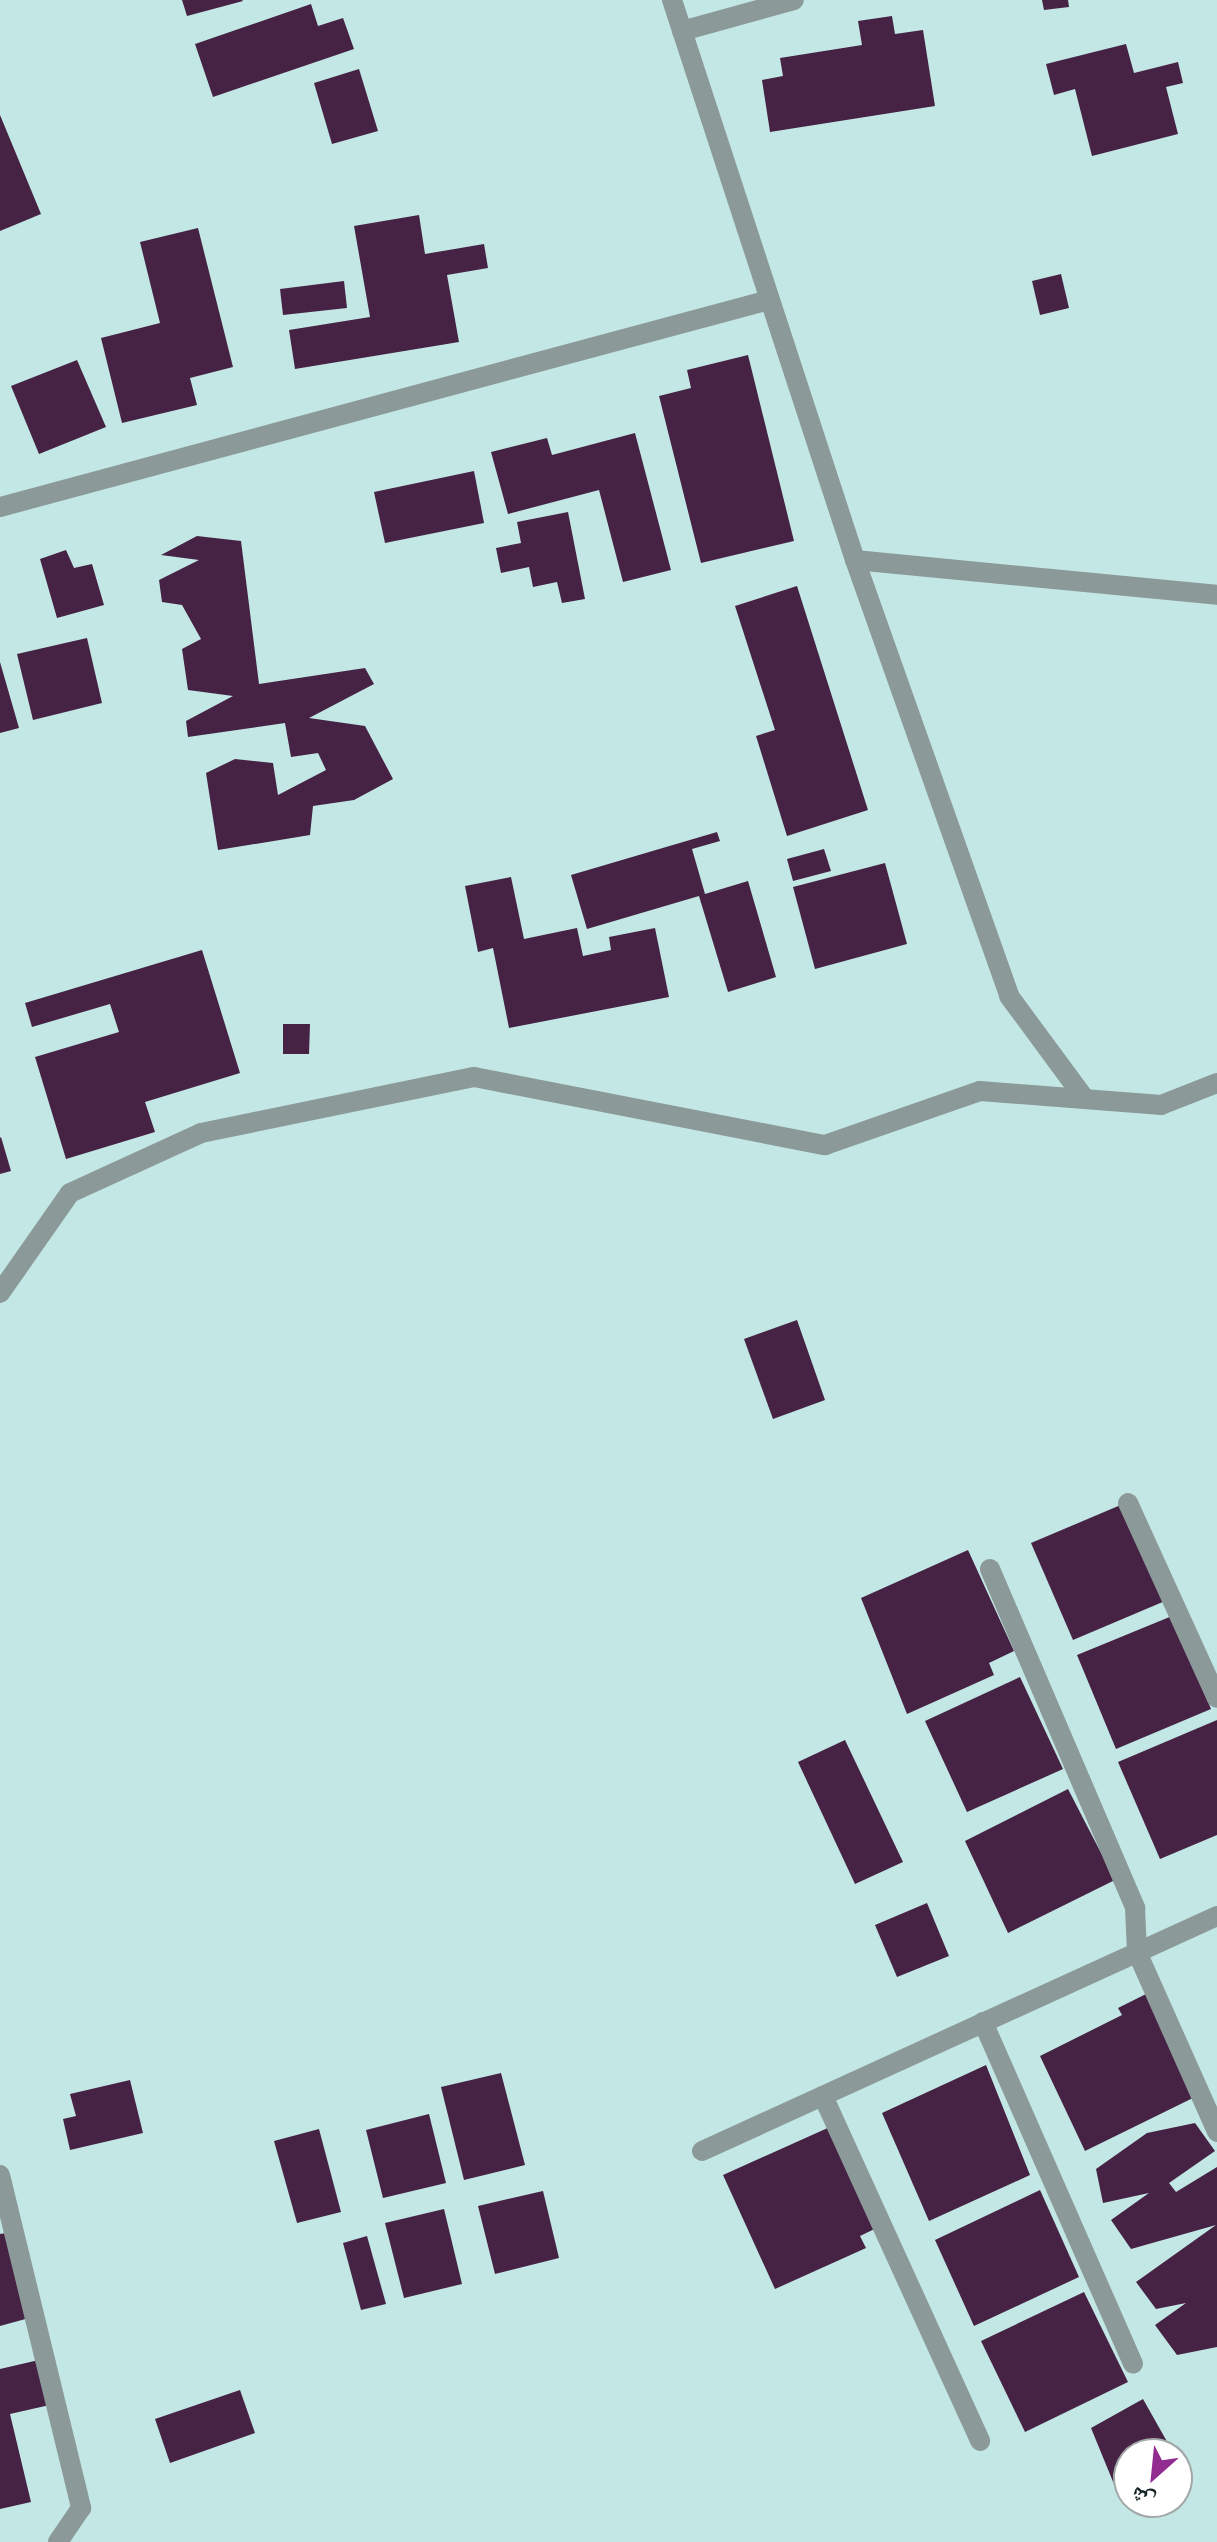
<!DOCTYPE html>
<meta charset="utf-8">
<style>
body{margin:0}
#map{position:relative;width:1217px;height:2542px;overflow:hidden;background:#c3e7e5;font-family:Helvetica,"Noto Naskh Arabic",sans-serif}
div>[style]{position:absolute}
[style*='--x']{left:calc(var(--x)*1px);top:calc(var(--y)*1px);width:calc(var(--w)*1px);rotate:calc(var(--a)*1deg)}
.building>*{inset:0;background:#462344}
.minor>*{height:20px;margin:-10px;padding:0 10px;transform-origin:10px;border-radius:10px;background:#8b9a99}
span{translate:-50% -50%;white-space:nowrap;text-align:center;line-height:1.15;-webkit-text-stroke:8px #fff;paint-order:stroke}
.north{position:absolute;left:1113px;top:2438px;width:80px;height:80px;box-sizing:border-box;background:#fff;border:2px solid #a2a7a7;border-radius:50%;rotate:207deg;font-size:22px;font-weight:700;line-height:32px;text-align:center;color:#162423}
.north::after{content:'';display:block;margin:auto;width:28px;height:36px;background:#932c91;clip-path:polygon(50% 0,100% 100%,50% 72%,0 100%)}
</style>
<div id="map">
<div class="building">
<div style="clip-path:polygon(182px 0,242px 0,243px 1px,187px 16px)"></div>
<div style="clip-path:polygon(1042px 0,1068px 0,1069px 7px,1044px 10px)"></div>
<div style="clip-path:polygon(311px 4px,318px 26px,343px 18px,354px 49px,213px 97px,195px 44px)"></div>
<div style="clip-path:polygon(892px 16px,895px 34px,923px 30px,935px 106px,770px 132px,762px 80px,783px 76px,780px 58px,862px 45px,858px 21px)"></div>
<div style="clip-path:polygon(1126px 44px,1134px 73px,1178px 62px,1183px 83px,1166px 87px,1178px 134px,1092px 156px,1075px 89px,1054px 95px,1046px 64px)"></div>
<div style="clip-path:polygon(359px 69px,378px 131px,332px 144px,314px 83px)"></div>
<div style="clip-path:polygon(0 115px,41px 214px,0 231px)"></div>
<div style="clip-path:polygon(419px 215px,425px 254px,484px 244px,488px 268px,447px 275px,459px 342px,295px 369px,289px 330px,370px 317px,354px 226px)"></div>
<div style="clip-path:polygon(198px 228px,233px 367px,190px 378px,197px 405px,122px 423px,101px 338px,160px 323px,140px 242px)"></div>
<div style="clip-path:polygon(1061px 274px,1069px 308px,1040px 315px,1032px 281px)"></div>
<div style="clip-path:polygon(344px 281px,347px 308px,283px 315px,280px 289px)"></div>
<div style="clip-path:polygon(748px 355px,794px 541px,701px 563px,659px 396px,691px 388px,687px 370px)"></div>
<div style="clip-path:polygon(77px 360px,106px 427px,39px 454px,11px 386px)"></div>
<div style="clip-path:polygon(635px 433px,671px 570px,623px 582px,599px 490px,508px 514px,491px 452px,547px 438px,552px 455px)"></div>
<div style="clip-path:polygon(474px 471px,484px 523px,385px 543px,374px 492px)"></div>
<div style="clip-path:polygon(568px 512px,585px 599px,562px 603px,557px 582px,533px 587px,529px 567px,501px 573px,496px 548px,521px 543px,517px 522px)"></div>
<div style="clip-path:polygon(197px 536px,241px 541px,259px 684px,365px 668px,374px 684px,309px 718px,365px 726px,393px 779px,354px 800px,313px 806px,310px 835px,218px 850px,206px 773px,235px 759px,273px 763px,278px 795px,326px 770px,318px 753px,291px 757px,285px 723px,188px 737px,186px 721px,233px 696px,188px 690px,182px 649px,201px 639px,182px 605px,162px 602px,159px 580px,199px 560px,161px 555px)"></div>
<div style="clip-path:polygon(66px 550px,74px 568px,92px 564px,104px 605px,57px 618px,40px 559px)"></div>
<div style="clip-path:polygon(797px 586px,868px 810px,787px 836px,756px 736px,775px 730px,735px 606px)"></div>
<div style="clip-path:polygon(87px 638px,102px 703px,33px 720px,17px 654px)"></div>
<div style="clip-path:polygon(0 662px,19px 728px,0 733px)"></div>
<div style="clip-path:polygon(717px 832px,720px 841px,692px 849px,705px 894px,748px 881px,776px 977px,728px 992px,699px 896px,587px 929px,571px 875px)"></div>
<div style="clip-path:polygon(824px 849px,831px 871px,793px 881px,787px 859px)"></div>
<div style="clip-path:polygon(885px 863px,907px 944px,815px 969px,793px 887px)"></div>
<div style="clip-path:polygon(511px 877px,524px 939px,577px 928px,583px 956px,611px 950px,609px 937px,655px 928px,669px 997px,509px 1028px,493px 948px,478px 952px,465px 886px)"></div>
<div style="clip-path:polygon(202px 950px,240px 1073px,145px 1102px,155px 1132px,66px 1159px,35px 1057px,119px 1032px,110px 1004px,32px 1027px,25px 1003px)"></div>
<div style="clip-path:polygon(283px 1024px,310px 1024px,309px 1054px,283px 1054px)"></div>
<div style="clip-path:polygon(1px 1137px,11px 1171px,0 1174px,0 1138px)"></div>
<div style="clip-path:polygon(797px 1320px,825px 1400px,773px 1419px,744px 1339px)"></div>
<div style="clip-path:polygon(1123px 1504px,1165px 1601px,1073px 1640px,1031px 1543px)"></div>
<div style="clip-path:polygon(968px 1550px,1014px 1651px,989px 1663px,994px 1675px,907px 1714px,861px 1598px)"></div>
<div style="clip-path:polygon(1172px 1616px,1211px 1709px,1116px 1749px,1077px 1655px)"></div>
<div style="clip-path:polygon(1020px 1677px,1063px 1769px,967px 1812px,925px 1721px)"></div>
<div style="clip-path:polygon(1217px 1720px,1217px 1835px,1160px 1859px,1118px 1762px)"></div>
<div style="clip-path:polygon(845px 1740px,903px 1862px,855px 1884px,798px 1762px)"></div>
<div style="clip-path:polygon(1068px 1789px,1115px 1880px,1008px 1933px,965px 1841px)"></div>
<div style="clip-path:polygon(927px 1903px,949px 1956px,897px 1977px,875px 1925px)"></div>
<div style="clip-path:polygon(1148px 1993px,1199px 2095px,1085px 2151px,1040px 2056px,1122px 2015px,1118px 2008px)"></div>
<div style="clip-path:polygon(986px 2065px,1030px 2175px,929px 2221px,882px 2113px)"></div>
<div style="clip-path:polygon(501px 2073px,525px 2165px,464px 2180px,441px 2087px)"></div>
<div style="clip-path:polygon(130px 2080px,143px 2133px,70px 2150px,63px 2119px,76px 2116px,70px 2094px)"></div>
<div style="clip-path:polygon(429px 2114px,446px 2183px,383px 2198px,366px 2130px)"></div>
<div style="clip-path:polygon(841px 2122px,887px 2223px,860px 2236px,866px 2248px,775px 2289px,723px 2175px)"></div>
<div style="clip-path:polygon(1195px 2123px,1215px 2151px,1169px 2183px,1176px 2192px,1217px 2167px,1217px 2347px,1177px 2355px,1155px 2325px,1186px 2303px,1156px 2309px,1136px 2282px,1216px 2225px,1131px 2249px,1111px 2220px,1149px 2193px,1103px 2203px,1096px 2169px,1147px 2133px)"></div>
<div style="clip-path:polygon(319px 2129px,341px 2212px,297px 2223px,274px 2141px)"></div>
<div style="clip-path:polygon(1040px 2190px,1079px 2277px,974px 2326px,935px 2240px)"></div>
<div style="clip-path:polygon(543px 2191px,559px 2258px,495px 2274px,478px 2206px)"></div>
<div style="clip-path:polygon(444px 2209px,462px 2284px,404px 2298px,385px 2223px)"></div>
<div style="clip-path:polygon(6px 2233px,29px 2318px,0 2326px,0 2234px)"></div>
<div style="clip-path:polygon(367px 2236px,386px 2304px,361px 2310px,343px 2243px)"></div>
<div style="clip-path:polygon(1084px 2292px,1128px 2382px,1025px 2432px,981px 2341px)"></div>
<div style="clip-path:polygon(43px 2359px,54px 2404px,10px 2414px,31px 2502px,0 2509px,0 2369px)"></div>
<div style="clip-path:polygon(240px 2390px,255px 2433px,170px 2463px,155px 2419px)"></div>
<div style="clip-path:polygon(1143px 2399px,1174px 2454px,1129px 2454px,1129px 2482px,1116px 2489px,1091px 2428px)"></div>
</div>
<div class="minor">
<div style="--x:672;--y:0;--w:589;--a:71.9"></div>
<div style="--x:855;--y:560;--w:364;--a:5.5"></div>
<div style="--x:682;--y:31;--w:116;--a:-15.5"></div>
<div style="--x:0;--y:507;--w:796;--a:-15.07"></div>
<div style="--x:855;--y:560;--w:462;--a:70.5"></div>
<div style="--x:1009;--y:996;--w:128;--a:53.6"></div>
<div style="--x:0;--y:1293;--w:122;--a:-55"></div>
<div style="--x:70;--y:1193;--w:144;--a:-24.6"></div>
<div style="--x:201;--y:1133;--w:279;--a:-11.6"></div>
<div style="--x:474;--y:1077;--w:358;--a:11"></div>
<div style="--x:825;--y:1145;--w:164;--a:-19.2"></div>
<div style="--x:980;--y:1091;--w:182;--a:4.4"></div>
<div style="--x:1161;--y:1105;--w:60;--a:-21.4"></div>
<div style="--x:1128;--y:1503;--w:214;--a:65.5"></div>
<div style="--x:990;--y:1569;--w:369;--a:66.8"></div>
<div style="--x:1135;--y:1908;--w:44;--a:87.4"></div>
<div style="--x:1137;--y:1952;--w:197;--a:66"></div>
<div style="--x:983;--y:2022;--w:373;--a:66.3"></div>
<div style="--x:823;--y:2096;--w:379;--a:65.5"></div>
<div style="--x:702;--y:2151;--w:566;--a:-24.53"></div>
<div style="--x:0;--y:2175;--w:343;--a:76.3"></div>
<div style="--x:81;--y:2508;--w:41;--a:124.1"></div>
</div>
<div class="north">ش</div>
</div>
